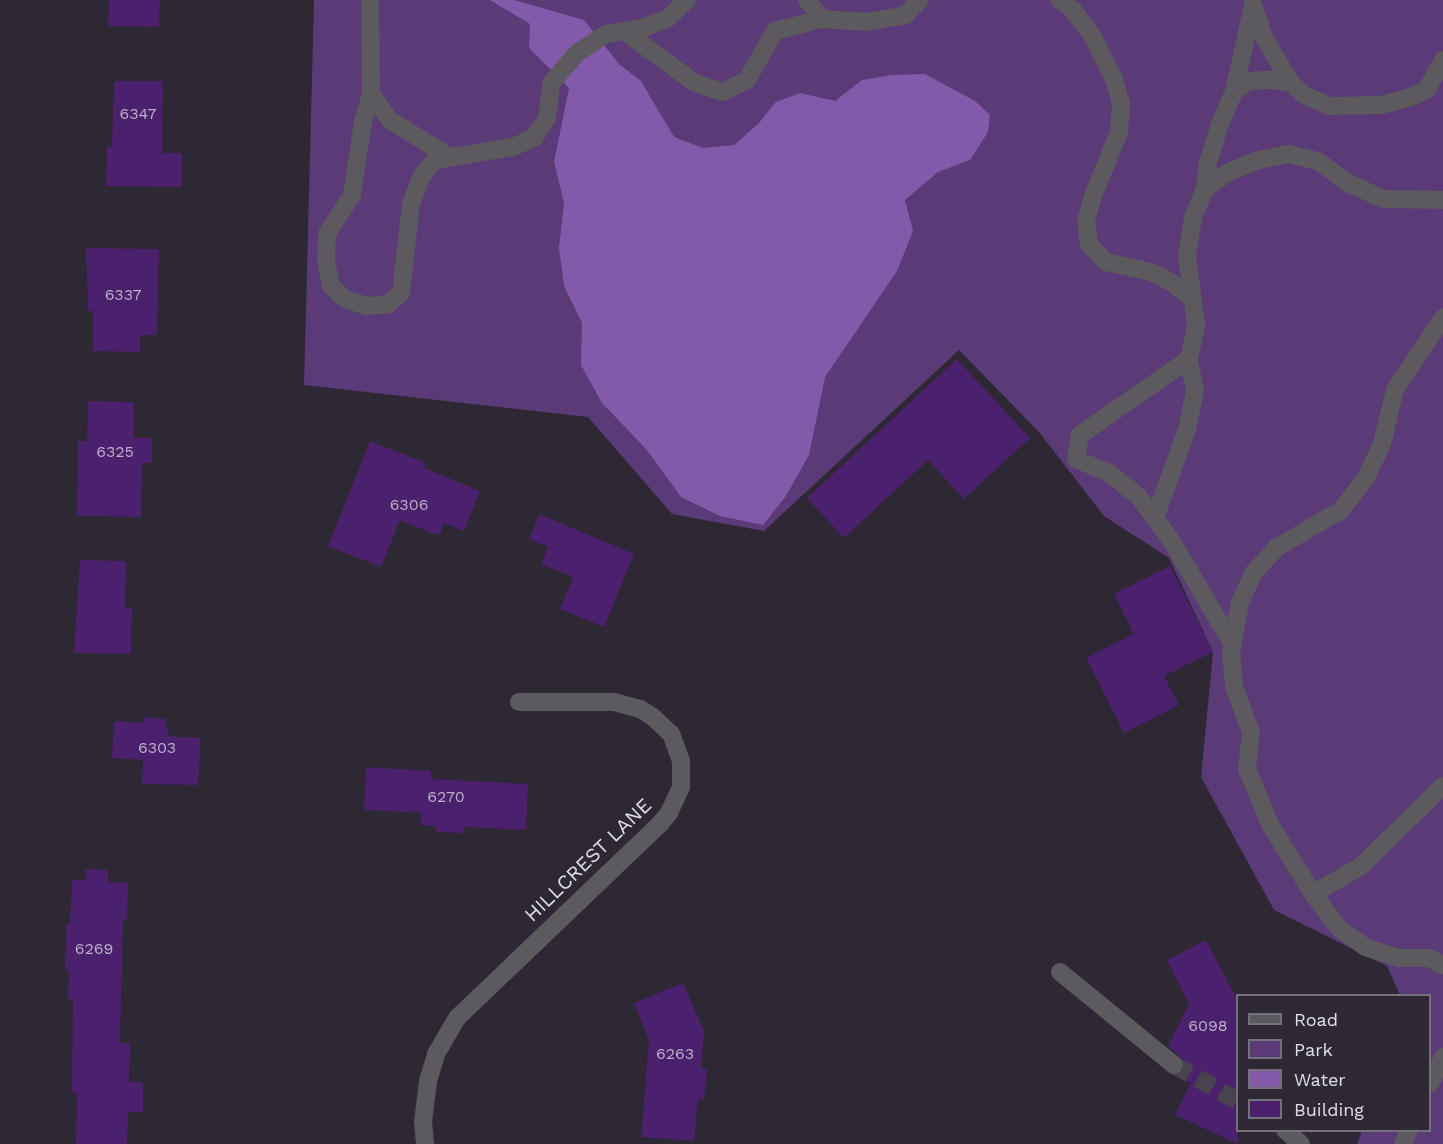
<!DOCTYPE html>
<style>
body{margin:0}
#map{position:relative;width:1443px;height:1144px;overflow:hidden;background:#2d2834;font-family:"Work Sans",sans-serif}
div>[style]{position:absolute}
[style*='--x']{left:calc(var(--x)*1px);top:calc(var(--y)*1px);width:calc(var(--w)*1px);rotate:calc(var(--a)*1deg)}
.green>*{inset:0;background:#5a3a77}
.water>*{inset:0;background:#8359a9}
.building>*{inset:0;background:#4b206c}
.minor-tunnel>*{height:18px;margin-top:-9px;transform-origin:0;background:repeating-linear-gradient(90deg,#48434f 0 18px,transparent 0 27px)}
.minor>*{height:18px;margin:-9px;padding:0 9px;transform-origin:9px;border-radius:9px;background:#5c595f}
span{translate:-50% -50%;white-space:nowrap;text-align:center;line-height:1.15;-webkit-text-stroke:6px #2d2834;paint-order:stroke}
.number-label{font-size:16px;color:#bcaec8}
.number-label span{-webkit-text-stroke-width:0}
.street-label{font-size:20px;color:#e1dee6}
.legend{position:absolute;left:1236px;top:994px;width:195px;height:138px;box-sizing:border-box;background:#2d2834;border:2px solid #75717b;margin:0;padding:8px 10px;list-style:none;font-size:18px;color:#e1dee6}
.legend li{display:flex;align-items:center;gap:12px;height:30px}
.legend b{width:30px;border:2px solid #75717b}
</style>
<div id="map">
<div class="green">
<div style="clip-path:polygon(314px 0,1443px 0,1443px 1144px,1357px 1144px,1362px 1131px,1430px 1130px,1430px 996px,1400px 995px,1387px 966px,1274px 910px,1201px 777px,1213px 652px,1169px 558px,1104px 516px,1039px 432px,959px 350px,764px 531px,672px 514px,588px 417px,304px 385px)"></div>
</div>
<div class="water">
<div style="clip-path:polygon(490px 0,514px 0,584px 20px,619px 64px,641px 81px,674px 137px,703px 148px,734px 145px,759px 123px,776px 102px,800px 93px,835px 101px,862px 80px,892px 75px,925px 74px,975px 101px,990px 115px,988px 132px,970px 160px,938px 172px,905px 200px,913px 231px,897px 271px,825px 377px,809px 455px,786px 496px,763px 525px,720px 516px,681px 497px,647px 450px,602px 403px,581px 365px,582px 323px,564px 286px,559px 248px,564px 203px,554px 162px,569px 88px,529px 48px,530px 24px)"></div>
</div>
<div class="building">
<div style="clip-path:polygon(109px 0,160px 0,159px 27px,108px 26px)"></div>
<div style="clip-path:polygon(114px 81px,163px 81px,162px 153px,182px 153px,182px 187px,106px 186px,107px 147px,112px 147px)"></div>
<div style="clip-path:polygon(86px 248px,159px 249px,157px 335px,140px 335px,140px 352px,93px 351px,93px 311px,88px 311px)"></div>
<div style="clip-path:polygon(957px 359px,1030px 438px,964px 499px,928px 460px,844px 538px,807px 498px)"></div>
<div style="clip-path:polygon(88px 401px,134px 402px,134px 438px,152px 438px,152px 463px,142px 463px,141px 517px,77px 516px,78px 441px,87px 441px)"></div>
<div style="clip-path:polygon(370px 441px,426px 463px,424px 468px,480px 491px,464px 531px,444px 523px,439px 536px,400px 520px,381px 567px,328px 546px)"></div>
<div style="clip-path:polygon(539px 514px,634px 554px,604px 627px,560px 609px,573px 577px,541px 564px,548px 547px,529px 539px)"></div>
<div style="clip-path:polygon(80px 560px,126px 561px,125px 608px,132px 608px,131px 654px,74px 653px)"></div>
<div style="clip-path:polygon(1170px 566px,1213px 652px,1164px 676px,1179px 705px,1124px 733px,1086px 658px,1134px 634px,1114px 594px)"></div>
<div style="clip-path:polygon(143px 717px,166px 719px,165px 726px,169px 727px,168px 736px,201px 738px,198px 785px,142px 784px,143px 760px,112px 758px,114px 721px,143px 723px)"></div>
<div style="clip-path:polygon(366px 767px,431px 771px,431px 779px,528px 784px,526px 830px,464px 827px,464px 833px,436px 832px,436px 826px,420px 825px,421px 813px,364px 810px)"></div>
<div style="clip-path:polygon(86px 869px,108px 870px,108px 882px,128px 883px,127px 919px,123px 919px,120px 1043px,130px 1043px,129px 1082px,143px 1082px,143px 1112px,128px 1112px,127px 1144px,76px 1144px,77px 1093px,72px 1093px,73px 999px,68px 999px,69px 970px,65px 970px,66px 924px,70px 924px,72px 880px,85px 880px)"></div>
<div style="clip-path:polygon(1206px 940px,1238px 1001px,1238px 1144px,1175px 1115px,1191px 1083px,1177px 1076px,1183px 1072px,1185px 1062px,1168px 1046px,1189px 1004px,1167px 960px)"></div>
<div style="clip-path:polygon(683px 983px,704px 1031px,701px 1068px,707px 1069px,704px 1100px,698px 1099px,694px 1141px,641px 1137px,649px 1040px,634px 1003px)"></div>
</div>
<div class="minor-tunnel">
<div style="--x:1174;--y:1065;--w:73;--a:29.4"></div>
</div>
<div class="minor">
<div style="--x:370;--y:0;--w:94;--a:89.4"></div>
<div style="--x:371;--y:94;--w:29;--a:106"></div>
<div style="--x:363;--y:122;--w:74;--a:98.6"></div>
<div style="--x:352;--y:195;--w:46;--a:122.7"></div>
<div style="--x:327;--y:234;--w:26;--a:92"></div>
<div style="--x:326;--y:260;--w:26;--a:79"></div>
<div style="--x:331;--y:286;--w:19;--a:43"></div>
<div style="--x:345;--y:299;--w:23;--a:18"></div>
<div style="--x:367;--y:306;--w:21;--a:-5"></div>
<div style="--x:388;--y:304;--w:17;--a:-40"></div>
<div style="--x:401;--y:293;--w:90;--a:-83.6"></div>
<div style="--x:411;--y:204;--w:30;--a:-69"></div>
<div style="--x:422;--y:176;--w:21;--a:-51"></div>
<div style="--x:435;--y:160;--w:79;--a:-9.5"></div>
<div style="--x:513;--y:147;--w:23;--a:-23"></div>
<div style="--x:534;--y:138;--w:24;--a:-57"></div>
<div style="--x:547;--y:118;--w:35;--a:-83"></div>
<div style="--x:551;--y:83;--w:40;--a:-49"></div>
<div style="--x:577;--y:53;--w:35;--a:-33"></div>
<div style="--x:606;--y:34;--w:40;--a:-10"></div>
<div style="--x:645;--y:27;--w:25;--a:-21"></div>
<div style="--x:668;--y:18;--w:26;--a:-43"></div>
<div style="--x:807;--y:0;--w:24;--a:52"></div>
<div style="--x:822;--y:19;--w:45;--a:3.8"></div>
<div style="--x:867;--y:22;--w:39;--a:-10"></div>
<div style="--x:905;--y:15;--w:21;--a:-45"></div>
<div style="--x:1060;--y:0;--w:15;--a:37"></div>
<div style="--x:1072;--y:9;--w:35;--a:53"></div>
<div style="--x:1093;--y:37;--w:47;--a:63.4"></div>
<div style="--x:1114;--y:79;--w:25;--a:74"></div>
<div style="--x:1121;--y:103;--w:29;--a:94"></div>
<div style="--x:1119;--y:132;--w:69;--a:112.1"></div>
<div style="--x:1093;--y:196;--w:25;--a:106"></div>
<div style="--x:1086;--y:220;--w:24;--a:83"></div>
<div style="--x:1089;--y:244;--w:25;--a:47"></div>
<div style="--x:1106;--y:262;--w:46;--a:12.5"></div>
<div style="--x:1151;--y:272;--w:22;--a:27"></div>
<div style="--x:1171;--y:282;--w:26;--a:37"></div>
<div style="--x:624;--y:31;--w:88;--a:36.2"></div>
<div style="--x:695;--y:83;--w:29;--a:18"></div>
<div style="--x:723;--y:92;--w:27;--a:-27"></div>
<div style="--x:747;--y:80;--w:56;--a:-60.3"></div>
<div style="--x:775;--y:31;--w:49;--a:-14.3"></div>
<div style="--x:1234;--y:92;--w:89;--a:-77.7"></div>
<div style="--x:1253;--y:5;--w:34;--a:71"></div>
<div style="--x:1264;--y:37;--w:53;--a:59.6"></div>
<div style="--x:371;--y:94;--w:32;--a:54"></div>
<div style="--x:390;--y:120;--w:68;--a:31.8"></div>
<div style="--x:1205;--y:189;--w:23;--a:-85"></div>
<div style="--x:1207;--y:166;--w:47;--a:-72.7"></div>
<div style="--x:1221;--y:121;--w:32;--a:-66"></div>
<div style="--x:1234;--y:92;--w:18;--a:-38"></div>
<div style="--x:1248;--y:81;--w:22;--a:-3"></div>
<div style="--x:1270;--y:80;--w:21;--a:8"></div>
<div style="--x:1291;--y:83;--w:18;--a:43"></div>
<div style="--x:1304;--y:95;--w:28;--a:23"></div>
<div style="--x:1330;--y:106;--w:51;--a:-1.1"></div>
<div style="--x:1381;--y:105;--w:34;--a:-15"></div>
<div style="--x:1414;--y:96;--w:15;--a:-28"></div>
<div style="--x:1427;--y:89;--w:33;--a:-61"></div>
<div style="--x:1155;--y:518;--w:95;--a:-70.2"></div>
<div style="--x:1187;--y:429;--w:39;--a:-78"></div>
<div style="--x:1195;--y:391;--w:33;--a:-101"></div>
<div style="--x:1233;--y:645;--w:122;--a:-120.6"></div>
<div style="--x:1171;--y:540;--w:54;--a:-126.7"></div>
<div style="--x:1139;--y:497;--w:38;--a:-141"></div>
<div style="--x:1109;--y:473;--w:36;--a:-157"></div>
<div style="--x:1076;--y:459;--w:24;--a:-81"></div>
<div style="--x:1080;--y:435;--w:133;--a:-34.9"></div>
<div style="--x:1189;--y:359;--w:35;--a:-78"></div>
<div style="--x:1196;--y:325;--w:70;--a:-97.4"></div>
<div style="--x:1187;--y:256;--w:39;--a:-81"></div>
<div style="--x:1193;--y:217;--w:30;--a:-67"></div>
<div style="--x:1205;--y:189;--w:27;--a:-36"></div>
<div style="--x:1227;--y:173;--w:30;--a:-23"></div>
<div style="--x:1255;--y:161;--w:35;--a:-12"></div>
<div style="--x:1289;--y:154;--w:30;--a:14"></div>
<div style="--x:1318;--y:161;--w:39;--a:36"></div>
<div style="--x:1350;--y:184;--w:36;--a:24"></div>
<div style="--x:1383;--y:199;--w:60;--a:1"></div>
<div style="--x:1443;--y:786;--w:115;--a:135.7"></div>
<div style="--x:1361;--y:866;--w:56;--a:149.7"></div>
<div style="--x:1313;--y:894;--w:43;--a:52.6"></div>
<div style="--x:1339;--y:928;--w:32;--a:36"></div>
<div style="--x:1365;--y:947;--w:36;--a:18"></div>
<div style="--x:1399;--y:958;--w:30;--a:0"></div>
<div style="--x:1429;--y:958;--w:16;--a:27"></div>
<div style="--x:1313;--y:894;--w:82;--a:-121.6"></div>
<div style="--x:1270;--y:824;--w:60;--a:-112.7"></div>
<div style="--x:1247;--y:769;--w:36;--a:-84"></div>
<div style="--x:1251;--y:733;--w:50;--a:-109.9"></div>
<div style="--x:1234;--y:686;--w:32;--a:-95"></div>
<div style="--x:1231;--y:654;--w:53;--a:-80.2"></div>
<div style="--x:1240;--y:602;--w:33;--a:-65"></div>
<div style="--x:1254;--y:572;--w:33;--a:-47"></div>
<div style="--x:1276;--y:548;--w:75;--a:-30.3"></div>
<div style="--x:1341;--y:510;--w:41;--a:-52"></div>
<div style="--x:1366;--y:478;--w:38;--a:-65"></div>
<div style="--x:1382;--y:444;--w:56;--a:-76.5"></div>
<div style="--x:1395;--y:390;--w:87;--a:-56.3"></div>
<div style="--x:1060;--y:972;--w:147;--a:39.2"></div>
<div style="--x:1430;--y:1084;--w:30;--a:-64"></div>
<div style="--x:1285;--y:1130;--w:21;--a:41"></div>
<div style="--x:425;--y:1144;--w:22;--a:-95"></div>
<div style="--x:423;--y:1122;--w:41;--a:-83"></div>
<div style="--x:428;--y:1081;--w:28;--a:-73"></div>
<div style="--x:436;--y:1054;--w:42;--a:-59.7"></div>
<div style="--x:457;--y:1018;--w:281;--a:-43.7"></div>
<div style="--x:660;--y:824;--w:14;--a:-51"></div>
<div style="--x:669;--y:813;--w:29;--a:-65"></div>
<div style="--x:681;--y:787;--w:26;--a:-90"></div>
<div style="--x:681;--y:761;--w:29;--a:-110"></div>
<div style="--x:671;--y:734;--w:25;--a:-137"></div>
<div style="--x:653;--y:717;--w:15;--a:-148"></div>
<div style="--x:640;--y:709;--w:27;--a:-165"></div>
<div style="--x:614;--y:702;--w:95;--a:180"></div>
<div style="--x:1403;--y:1144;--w:15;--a:-67"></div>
</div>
<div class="number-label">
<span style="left:138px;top:114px">6347</span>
<span style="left:123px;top:295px">6337</span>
<span style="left:115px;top:452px">6325</span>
<span style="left:409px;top:505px">6306</span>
<span style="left:157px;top:748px">6303</span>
<span style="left:446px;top:797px">6270</span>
<span style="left:94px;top:949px">6269</span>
<span style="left:1208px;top:1026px">6098</span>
<span style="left:675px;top:1054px">6263</span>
</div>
<div class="street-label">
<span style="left:588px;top:860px;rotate:-44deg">HILLCREST LANE</span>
</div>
<ul class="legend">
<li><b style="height:8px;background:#5c595f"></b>Road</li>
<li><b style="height:16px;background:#5a3a77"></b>Park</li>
<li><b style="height:16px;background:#8359a9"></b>Water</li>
<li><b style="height:16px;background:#4b206c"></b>Building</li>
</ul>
</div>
